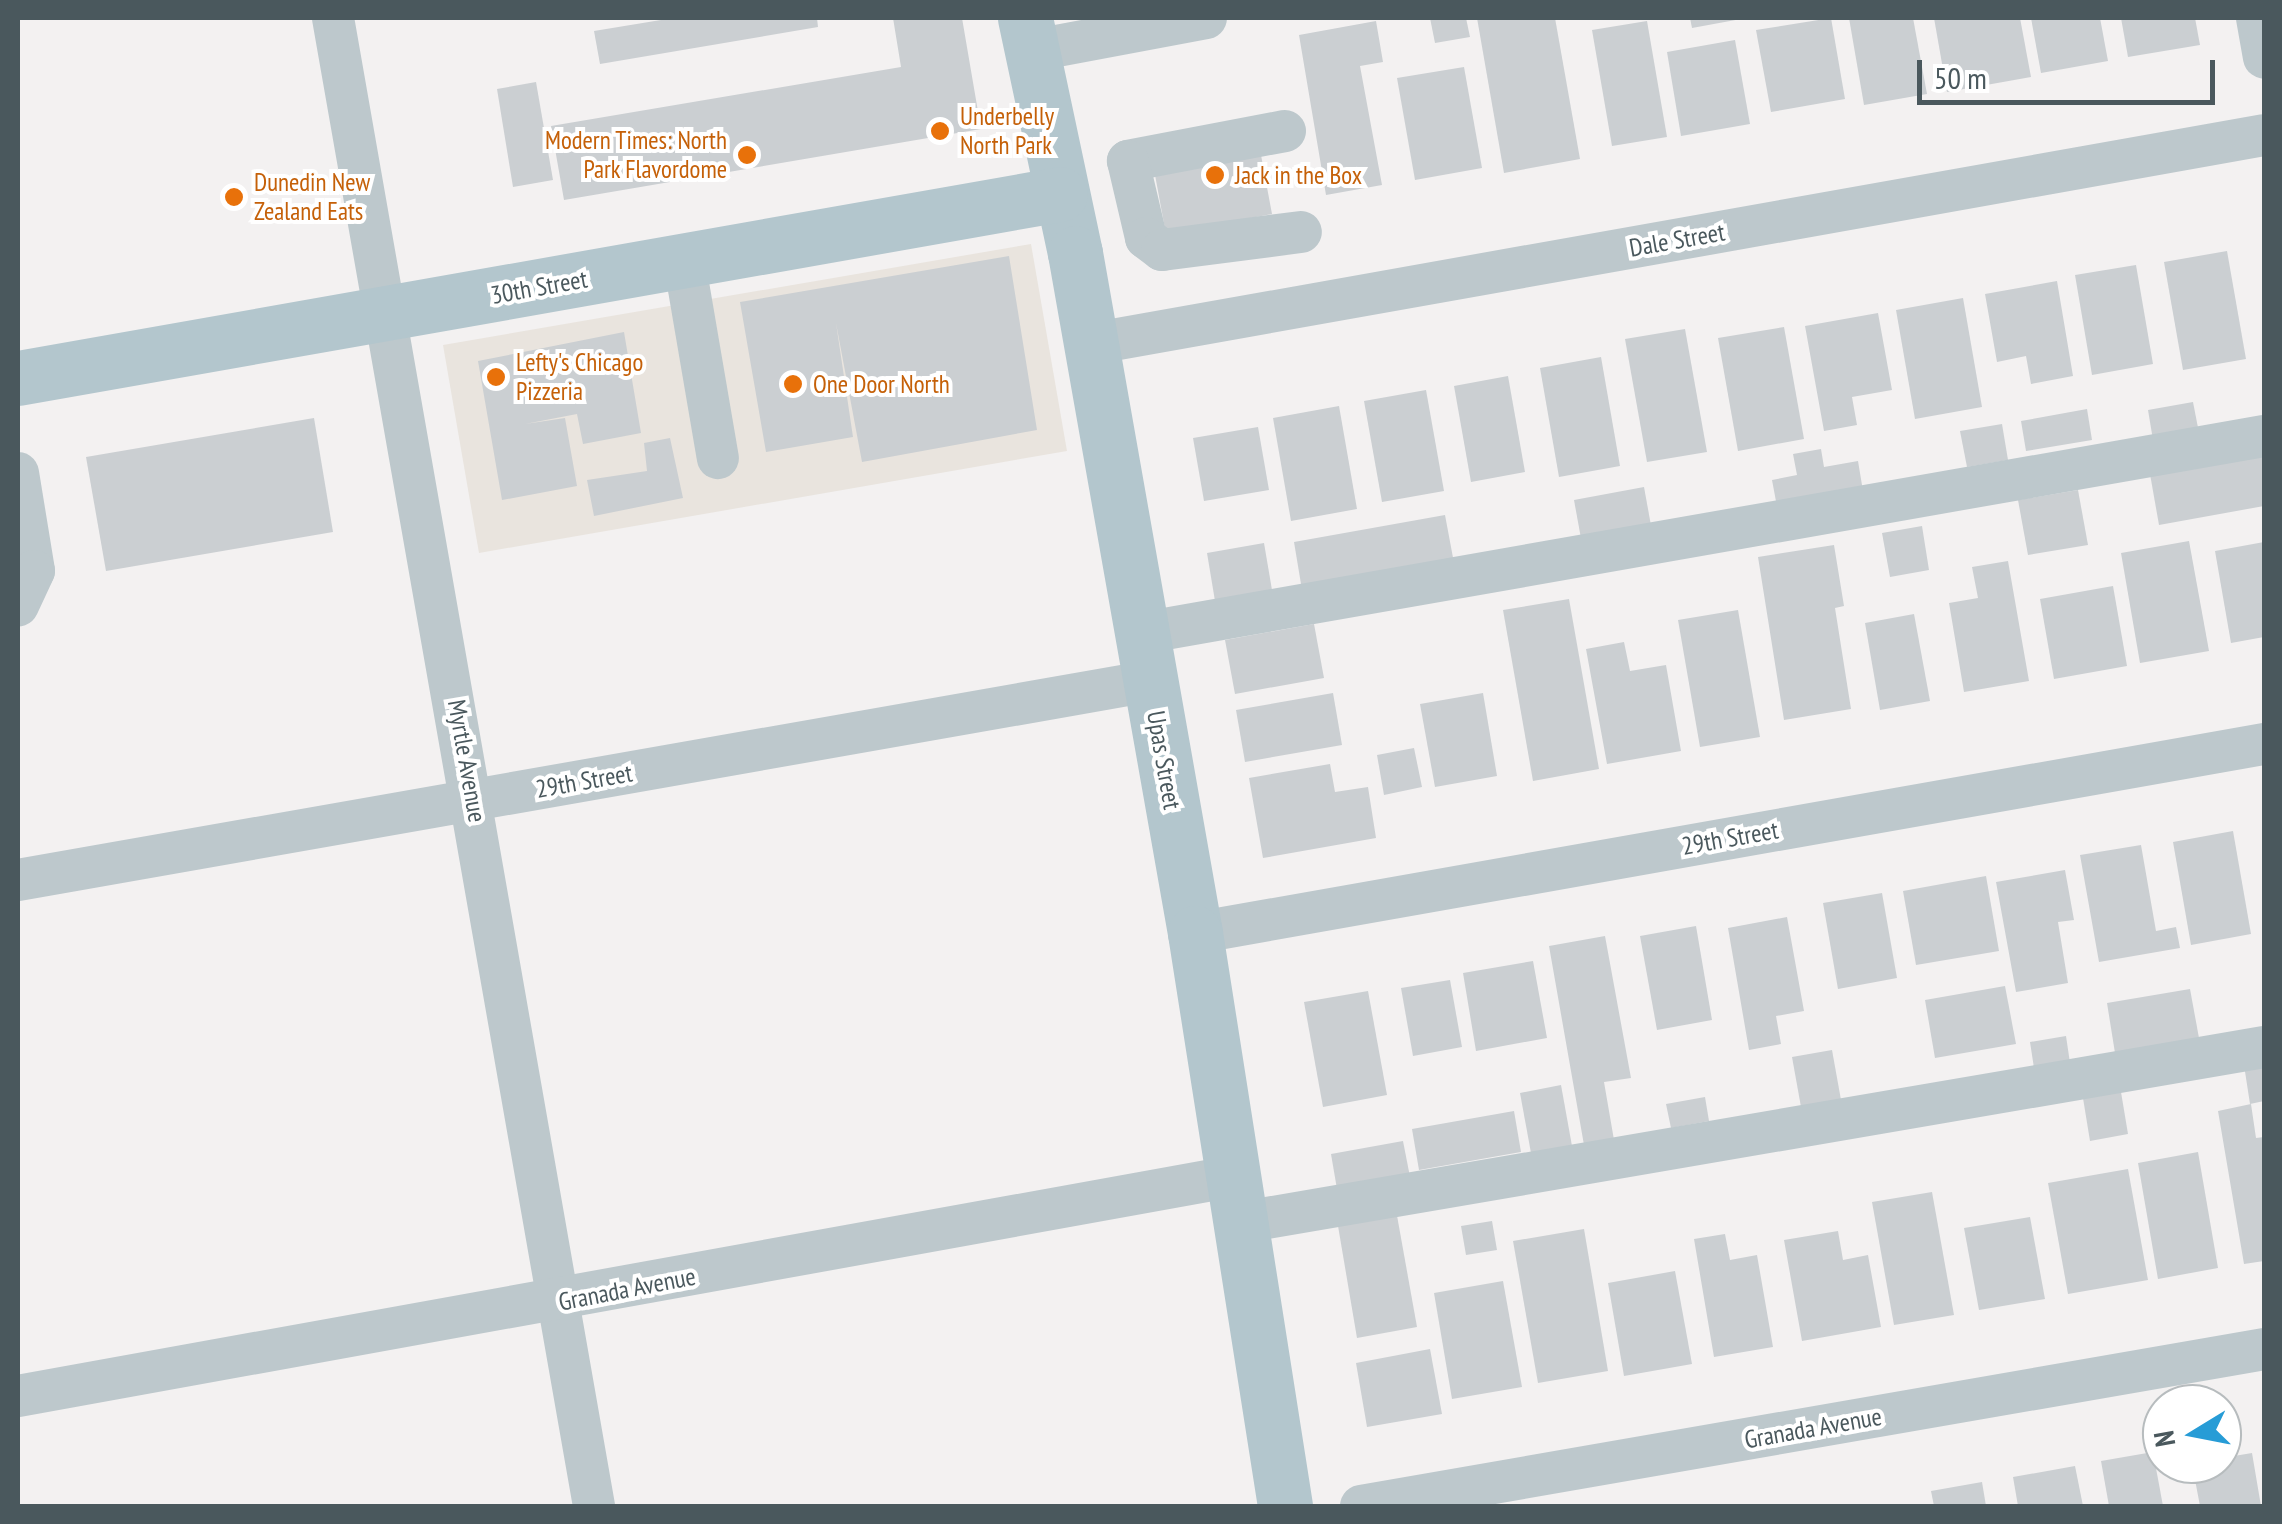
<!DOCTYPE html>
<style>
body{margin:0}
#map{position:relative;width:2282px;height:1524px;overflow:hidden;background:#f3f1f1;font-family:"PT Sans Narrow",sans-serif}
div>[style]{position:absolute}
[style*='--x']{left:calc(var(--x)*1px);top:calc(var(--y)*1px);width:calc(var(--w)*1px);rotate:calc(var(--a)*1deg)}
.commercial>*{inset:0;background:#e9e4de}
.building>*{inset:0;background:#cbcfd2}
.minor>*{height:42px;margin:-21px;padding:0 21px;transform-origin:21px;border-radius:21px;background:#bdc8cc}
.major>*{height:55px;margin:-27.5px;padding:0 27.5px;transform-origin:27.5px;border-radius:27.5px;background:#b3c6cd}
.dots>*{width:28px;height:28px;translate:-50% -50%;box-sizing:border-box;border:5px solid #fff;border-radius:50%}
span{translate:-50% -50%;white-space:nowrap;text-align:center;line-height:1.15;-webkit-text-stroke:8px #fff;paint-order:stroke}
.food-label{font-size:25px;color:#c56008}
.left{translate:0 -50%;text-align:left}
.right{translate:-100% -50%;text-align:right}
.street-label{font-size:25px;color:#4a585d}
.frame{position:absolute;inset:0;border:20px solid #4a585d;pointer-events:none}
.north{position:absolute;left:2142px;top:1384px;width:100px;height:100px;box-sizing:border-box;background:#fff;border:2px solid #b7bcbe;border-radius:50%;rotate:260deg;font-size:28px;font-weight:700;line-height:40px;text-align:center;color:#4a585d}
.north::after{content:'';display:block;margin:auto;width:35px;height:45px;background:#279cd6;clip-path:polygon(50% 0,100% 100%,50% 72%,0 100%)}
.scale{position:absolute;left:1917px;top:60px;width:298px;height:45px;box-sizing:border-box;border:5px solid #4a585d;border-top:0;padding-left:12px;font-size:30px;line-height:35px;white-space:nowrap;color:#4a585d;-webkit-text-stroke:8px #fff;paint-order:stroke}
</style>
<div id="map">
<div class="commercial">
<div style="clip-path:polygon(1031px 244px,1067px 451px,479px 553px,443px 345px)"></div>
</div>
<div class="building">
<div style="clip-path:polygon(673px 18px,817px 18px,818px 27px,600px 64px,594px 31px)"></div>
<div style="clip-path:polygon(893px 18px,962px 18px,981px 129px,564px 200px,551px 126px,901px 67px)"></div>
<div style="clip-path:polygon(1430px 18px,1466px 18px,1470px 37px,1435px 43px)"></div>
<div style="clip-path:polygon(1477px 18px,1555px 18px,1580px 159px,1504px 173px)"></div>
<div style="clip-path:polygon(1690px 18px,1741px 18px,1741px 19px,1692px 28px)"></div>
<div style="clip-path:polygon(1831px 18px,1845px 99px,1771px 112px,1756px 30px)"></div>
<div style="clip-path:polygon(1849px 18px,1913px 18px,1927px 94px,1864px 105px)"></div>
<div style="clip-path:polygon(1934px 18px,2020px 18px,2031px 77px,1947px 92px)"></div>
<div style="clip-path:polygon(2031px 18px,2100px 18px,2108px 61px,2041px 73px)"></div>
<div style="clip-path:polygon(2121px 18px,2195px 18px,2200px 45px,2128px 57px)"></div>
<div style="clip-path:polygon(1376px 21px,1383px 62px,1360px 66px,1382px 185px,1326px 195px,1299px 35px)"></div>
<div style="clip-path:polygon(1647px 21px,1667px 137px,1612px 146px,1592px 30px)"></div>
<div style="clip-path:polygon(1735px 40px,1750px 124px,1681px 136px,1667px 52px)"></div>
<div style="clip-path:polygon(1464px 67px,1482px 168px,1415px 180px,1397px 78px)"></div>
<div style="clip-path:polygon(536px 82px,553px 180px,513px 187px,497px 89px)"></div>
<div style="clip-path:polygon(1258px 139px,1272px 214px,1166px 234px,1152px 159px)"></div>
<div style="clip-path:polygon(2227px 251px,2246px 359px,2183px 370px,2164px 262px)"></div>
<div style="clip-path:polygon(1009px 256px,1037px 430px,862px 462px,836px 323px,853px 437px,766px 452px,740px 302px)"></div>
<div style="clip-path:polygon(2136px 265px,2153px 364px,2092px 375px,2075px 275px)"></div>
<div style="clip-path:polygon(2057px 281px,2073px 376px,2031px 384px,2026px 356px,1997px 362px,1985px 294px)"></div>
<div style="clip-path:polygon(1963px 298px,1982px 407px,1915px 419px,1896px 310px)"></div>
<div style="clip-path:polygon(1878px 313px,1892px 390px,1852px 397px,1857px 425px,1824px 431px,1805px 326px)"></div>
<div style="clip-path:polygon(1784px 327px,1804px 439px,1738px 451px,1718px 338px)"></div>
<div style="clip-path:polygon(1685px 329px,1707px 452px,1647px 462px,1625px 339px)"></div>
<div style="clip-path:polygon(624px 332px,641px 433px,583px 444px,577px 414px,525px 424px,565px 418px,577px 486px,502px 500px,478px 361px)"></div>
<div style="clip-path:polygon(1601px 357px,1620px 466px,1559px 477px,1540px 368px)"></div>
<div style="clip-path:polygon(1508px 376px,1525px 472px,1471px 482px,1454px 386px)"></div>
<div style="clip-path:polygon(1426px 390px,1444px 491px,1382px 502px,1364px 401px)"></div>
<div style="clip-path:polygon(2193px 402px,2200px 438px,2154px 446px,2148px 410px)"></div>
<div style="clip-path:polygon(1339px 406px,1357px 509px,1291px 521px,1273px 418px)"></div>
<div style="clip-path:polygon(2087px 409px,2092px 440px,2026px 451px,2021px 421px)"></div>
<div style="clip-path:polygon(314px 418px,333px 532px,106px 571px,86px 457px)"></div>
<div style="clip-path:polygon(2002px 424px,2008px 460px,1967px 467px,1960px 431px)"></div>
<div style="clip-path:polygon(1258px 427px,1269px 490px,1204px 501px,1193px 438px)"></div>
<div style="clip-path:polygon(670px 438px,683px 498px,594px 516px,587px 480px,647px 471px,644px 443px)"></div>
<div style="clip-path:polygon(1821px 449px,1824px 467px,1858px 461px,1864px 497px,1778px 512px,1772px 480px,1797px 475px,1793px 454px)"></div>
<div style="clip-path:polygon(2264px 453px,2264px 506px,2159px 525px,2150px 474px)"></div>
<div style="clip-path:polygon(1644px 487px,1652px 531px,1582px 544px,1574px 500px)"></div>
<div style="clip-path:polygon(2078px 490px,2088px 545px,2028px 555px,2018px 500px)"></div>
<div style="clip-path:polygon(1445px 515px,1454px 563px,1302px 590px,1294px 542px)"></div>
<div style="clip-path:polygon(1922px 526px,1929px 570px,1890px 577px,1882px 533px)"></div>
<div style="clip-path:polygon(2189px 541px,2209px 651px,2140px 663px,2121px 553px)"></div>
<div style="clip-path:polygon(2264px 542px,2264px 637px,2231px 643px,2215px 551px)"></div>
<div style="clip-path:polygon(1264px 543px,1273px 596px,1216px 607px,1207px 553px)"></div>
<div style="clip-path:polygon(1834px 545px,1844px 606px,1835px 608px,1851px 709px,1784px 720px,1758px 557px)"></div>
<div style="clip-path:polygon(2008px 561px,2029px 681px,1964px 692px,1949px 603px,1978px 598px,1972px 567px)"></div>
<div style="clip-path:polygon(2113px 586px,2127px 666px,2054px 679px,2040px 599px)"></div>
<div style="clip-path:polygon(1569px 599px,1599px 769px,1533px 781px,1503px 610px)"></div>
<div style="clip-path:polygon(1738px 610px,1760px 737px,1700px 747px,1678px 620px)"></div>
<div style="clip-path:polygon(1914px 614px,1930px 701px,1880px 710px,1865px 623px)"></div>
<div style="clip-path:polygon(1314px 624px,1324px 678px,1235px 694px,1225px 640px)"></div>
<div style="clip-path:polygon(1624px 642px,1630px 671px,1666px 665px,1681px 751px,1607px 764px,1586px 649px)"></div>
<div style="clip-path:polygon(1333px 693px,1342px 745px,1245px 762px,1236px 710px)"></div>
<div style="clip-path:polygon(1483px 693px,1497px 776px,1435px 787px,1420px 704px)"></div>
<div style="clip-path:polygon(1414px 748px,1422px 787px,1384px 795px,1377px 755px)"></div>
<div style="clip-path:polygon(1330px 764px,1335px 792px,1368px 787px,1376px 838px,1263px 858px,1249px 778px)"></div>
<div style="clip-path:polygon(2233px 831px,2251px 934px,2191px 945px,2173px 842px)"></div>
<div style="clip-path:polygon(2141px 845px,2156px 931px,2176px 927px,2180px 948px,2099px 962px,2080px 855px)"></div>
<div style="clip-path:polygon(2065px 870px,2074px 920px,2058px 922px,2068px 983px,2016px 992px,1996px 882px)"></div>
<div style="clip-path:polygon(1986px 876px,1999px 951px,1916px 965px,1903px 891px)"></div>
<div style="clip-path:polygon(1882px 893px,1897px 978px,1838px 989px,1823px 903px)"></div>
<div style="clip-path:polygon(1787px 917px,1804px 1011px,1776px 1016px,1781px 1044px,1749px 1050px,1728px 928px)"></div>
<div style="clip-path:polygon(1696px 926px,1712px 1020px,1657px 1030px,1640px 936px)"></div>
<div style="clip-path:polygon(1605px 936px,1631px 1078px,1604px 1082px,1614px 1140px,1584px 1145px,1549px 946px)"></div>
<div style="clip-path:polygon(1533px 961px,1547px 1038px,1476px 1051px,1463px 973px)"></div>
<div style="clip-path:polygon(1450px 980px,1462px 1047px,1413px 1056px,1401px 988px)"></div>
<div style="clip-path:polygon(2005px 986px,2016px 1044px,1935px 1058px,1925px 1000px)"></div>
<div style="clip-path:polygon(2190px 989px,2199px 1038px,2115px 1053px,2107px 1003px)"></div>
<div style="clip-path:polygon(1368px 991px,1387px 1095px,1323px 1107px,1304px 1002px)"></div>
<div style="clip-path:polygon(2066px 1036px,2070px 1063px,2034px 1068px,2030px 1042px)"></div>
<div style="clip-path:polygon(1832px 1050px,1841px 1100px,1801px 1107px,1792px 1057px)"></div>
<div style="clip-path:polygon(2264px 1061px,2264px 1101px,2250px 1104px,2244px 1065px)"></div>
<div style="clip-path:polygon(1561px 1085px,1572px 1146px,1531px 1153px,1520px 1093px)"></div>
<div style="clip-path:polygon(2120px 1086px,2128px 1134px,2090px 1141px,2082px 1092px)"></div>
<div style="clip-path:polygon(1705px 1097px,1709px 1121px,1671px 1128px,1666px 1104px)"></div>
<div style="clip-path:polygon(2251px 1104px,2256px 1138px,2264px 1137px,2264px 1261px,2244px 1264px,2218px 1111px)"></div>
<div style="clip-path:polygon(1514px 1111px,1521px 1152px,1419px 1170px,1412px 1129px)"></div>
<div style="clip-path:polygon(1403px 1141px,1411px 1182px,1338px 1195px,1331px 1154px)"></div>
<div style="clip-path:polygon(2198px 1152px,2218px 1268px,2158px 1279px,2138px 1163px)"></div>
<div style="clip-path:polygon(2128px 1169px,2148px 1280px,2068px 1294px,2048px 1183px)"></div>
<div style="clip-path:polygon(1932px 1192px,1954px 1315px,1894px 1325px,1872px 1202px)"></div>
<div style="clip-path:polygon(1396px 1210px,1417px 1327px,1357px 1338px,1337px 1220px)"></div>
<div style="clip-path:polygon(2030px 1217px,2045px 1299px,1979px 1310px,1964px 1228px)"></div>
<div style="clip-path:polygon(1492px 1221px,1497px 1250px,1466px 1255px,1461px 1226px)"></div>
<div style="clip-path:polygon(1584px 1229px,1608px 1371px,1538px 1383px,1513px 1241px)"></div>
<div style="clip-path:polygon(1838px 1231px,1843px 1260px,1868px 1255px,1881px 1327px,1802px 1341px,1784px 1240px)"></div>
<div style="clip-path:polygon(1725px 1234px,1730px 1260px,1757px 1255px,1773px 1347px,1714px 1357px,1694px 1239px)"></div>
<div style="clip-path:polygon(1675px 1271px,1692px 1364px,1624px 1376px,1608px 1283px)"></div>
<div style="clip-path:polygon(1503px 1281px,1522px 1387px,1452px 1399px,1434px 1293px)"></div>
<div style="clip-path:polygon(1430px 1349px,1442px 1414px,1367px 1427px,1356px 1363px)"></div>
<div style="clip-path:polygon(2153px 1452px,2163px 1506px,2109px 1506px,2101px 1461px)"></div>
<div style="clip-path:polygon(2252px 1453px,2261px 1506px,2200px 1506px,2192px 1464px,2222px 1464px,2222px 1458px)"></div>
<div style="clip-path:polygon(2075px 1466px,2083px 1506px,2018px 1506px,2013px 1477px)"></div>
<div style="clip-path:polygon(1982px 1482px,1986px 1506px,1934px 1506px,1931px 1491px)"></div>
</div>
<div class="minor">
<div style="--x:333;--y:18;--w:1511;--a:80.05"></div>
<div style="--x:2257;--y:18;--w:40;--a:80"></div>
<div style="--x:1030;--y:51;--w:179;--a:-10.6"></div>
<div style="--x:1285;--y:131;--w:160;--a:169.2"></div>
<div style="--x:1128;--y:161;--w:79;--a:76.8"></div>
<div style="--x:1146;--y:238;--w:20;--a:37"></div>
<div style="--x:1162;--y:250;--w:140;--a:-7.4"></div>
<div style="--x:684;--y:260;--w:201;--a:80.3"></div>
<div style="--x:1090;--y:344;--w:1192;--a:-10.09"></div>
<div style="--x:18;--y:473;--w:99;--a:80.7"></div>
<div style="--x:34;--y:571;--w:38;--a:115"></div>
<div style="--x:1142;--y:633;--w:1139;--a:-9.96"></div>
<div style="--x:18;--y:880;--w:1149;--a:-9.97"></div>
<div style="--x:1195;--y:933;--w:1086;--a:-10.03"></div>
<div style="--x:1238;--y:1223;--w:1041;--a:-9.73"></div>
<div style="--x:18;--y:1396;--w:1237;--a:-10.25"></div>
<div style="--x:1361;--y:1506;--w:917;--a:-9.86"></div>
</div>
<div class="major">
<div style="--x:1025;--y:18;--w:240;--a:78"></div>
<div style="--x:1075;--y:253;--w:691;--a:79.99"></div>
<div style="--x:1195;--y:933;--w:580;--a:81.07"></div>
<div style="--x:18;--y:378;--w:1058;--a:-10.01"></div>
</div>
<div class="dots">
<div style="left:940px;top:131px;background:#e8710a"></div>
<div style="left:747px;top:155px;background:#e8710a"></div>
<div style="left:1215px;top:175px;background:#e8710a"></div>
<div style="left:234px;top:197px;background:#e8710a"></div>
<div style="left:496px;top:377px;background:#e8710a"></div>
<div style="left:793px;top:384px;background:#e8710a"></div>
</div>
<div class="food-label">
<span class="left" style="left:960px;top:131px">Underbelly<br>North Park</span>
<span class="right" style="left:727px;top:155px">Modern Times: North<br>Park Flavordome</span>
<span class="left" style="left:1235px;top:175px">Jack in the Box</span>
<span class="left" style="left:254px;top:197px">Dunedin New<br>Zealand Eats</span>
<span class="left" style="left:516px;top:377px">Lefty's Chicago<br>Pizzeria</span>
<span class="left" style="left:813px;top:384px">One Door North</span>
</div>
<div class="street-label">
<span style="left:1677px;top:240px;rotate:-10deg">Dale Street</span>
<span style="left:539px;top:287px;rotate:-10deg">30th Street</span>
<span style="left:1164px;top:760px;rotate:80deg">Upas Street</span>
<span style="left:467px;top:761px;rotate:80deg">Myrtle Avenue</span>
<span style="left:584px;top:781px;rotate:-10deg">29th Street</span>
<span style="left:1730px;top:838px;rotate:-10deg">29th Street</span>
<span style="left:627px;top:1289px;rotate:-11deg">Granada Avenue</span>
<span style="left:1813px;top:1428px;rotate:-10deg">Granada Avenue</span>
</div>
<div class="frame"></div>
<div class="north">N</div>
<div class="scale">50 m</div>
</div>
